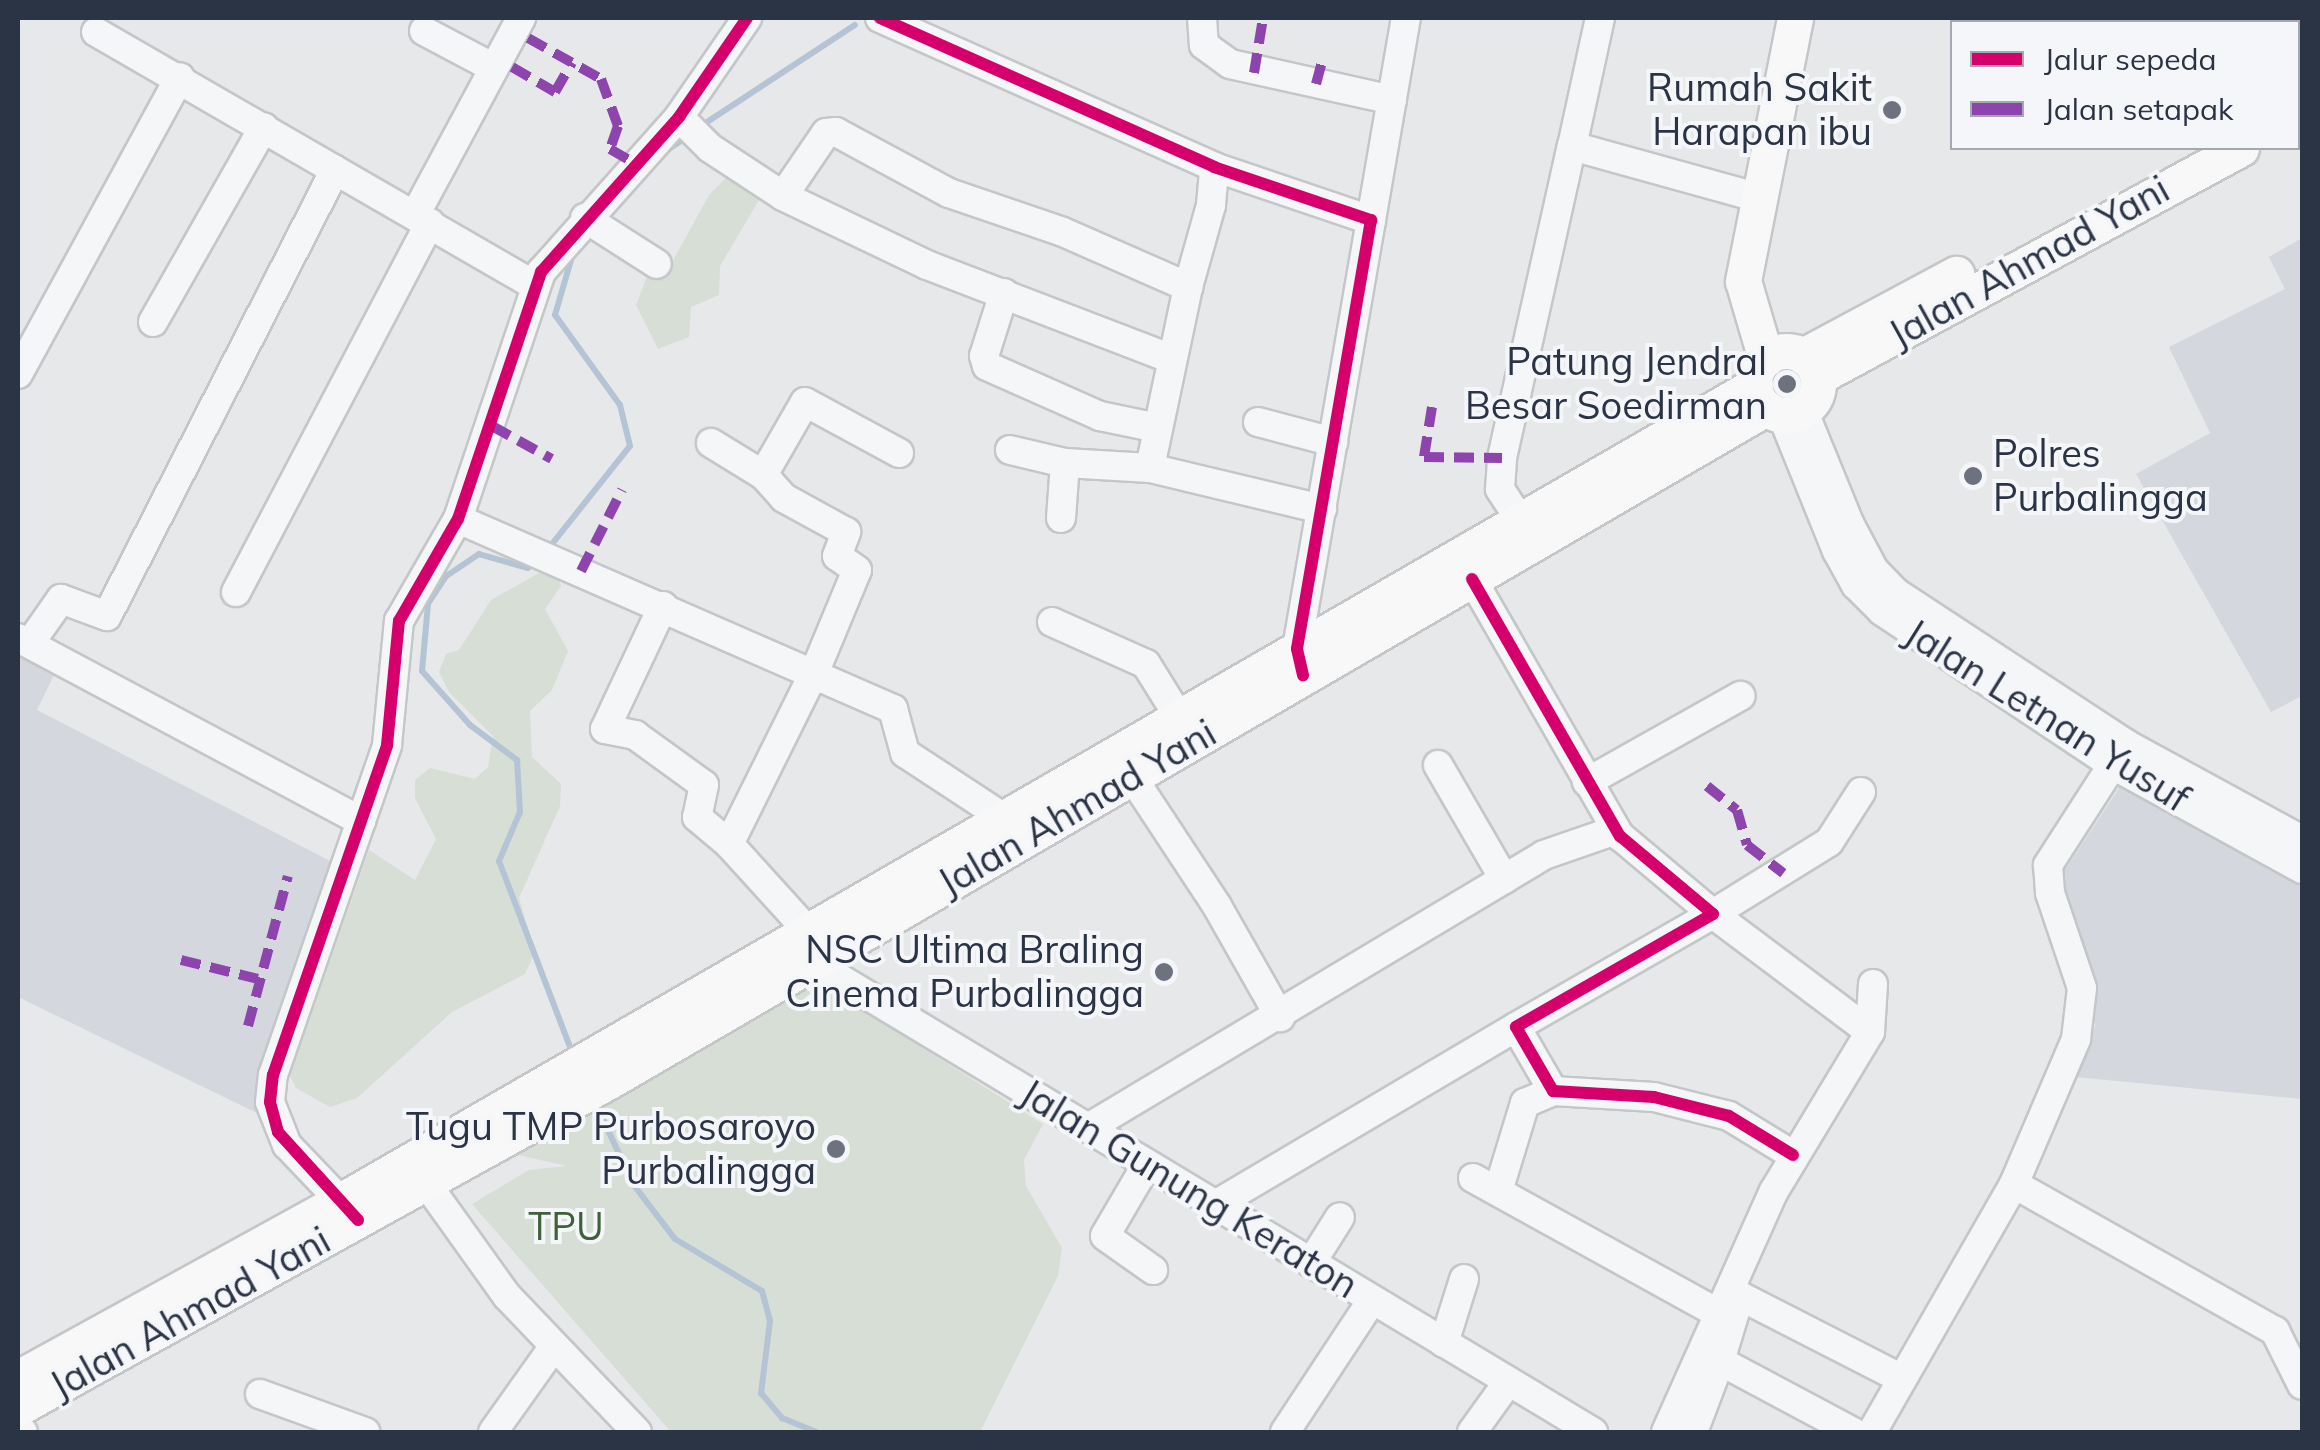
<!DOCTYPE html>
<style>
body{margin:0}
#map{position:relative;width:2320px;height:1450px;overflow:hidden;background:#e6e8ea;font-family:Mulish,sans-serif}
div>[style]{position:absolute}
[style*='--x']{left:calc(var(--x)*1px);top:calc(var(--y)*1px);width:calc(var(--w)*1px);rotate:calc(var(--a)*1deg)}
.built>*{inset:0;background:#d4d7dd}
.green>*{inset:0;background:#d6ded6}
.stream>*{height:6px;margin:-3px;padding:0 3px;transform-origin:3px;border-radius:3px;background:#b4c4d5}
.roads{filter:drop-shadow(2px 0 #c4c6c8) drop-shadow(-2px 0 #c4c6c8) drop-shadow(0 2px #c4c6c8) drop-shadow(0 -2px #c4c6c8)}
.minor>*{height:28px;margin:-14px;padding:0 14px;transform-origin:14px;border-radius:14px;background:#f5f6f7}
.major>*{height:35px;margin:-17.5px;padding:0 17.5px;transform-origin:17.5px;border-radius:17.5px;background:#f8f8f8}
.major>.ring{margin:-17.5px;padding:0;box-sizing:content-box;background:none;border:35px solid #f8f8f8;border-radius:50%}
.quiet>*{height:10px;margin-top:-5px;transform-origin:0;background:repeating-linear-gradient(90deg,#8e44ad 0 20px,transparent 0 30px)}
.cycleway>*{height:12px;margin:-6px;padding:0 6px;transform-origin:6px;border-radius:6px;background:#d6006c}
.dots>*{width:28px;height:28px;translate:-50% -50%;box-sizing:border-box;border:5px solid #f4f6f9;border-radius:50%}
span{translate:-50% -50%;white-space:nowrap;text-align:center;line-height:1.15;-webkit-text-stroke:8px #f4f6f9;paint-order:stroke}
.poi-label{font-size:38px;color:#2b3445}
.right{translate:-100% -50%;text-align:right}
.left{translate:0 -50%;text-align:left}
.street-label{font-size:38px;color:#2b3445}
.park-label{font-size:38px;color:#3f6138}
.frame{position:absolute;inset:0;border:20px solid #2b3445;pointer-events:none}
.legend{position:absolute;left:1950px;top:20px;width:350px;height:130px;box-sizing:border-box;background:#f4f6f9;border:2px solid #a4a8b1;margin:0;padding:12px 18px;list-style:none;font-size:30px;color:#2b3445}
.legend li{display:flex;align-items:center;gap:20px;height:50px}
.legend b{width:50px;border:2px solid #a4a8b1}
</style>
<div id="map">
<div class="built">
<div style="clip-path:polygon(2302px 238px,2302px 696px,2271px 712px,2136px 474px,2210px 433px,2169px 347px,2285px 289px,2269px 257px)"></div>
<div style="clip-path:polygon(18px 653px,55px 673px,37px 710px,334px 863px,259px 1114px,18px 997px)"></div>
<div style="clip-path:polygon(2123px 782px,2302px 881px,2302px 1099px,2076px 1077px,2095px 1026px,2084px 952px,2066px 906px,2065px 870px)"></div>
</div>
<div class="green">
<div style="clip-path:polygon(726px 178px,751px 185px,759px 200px,720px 266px,719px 295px,691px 307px,689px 337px,658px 349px,636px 305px,648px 274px,670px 266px,709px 195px)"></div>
<div style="clip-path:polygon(548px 568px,557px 572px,561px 586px,545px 609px,568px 651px,552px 690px,530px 711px,532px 757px,561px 784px,560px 806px,519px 898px,535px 952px,525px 974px,452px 1012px,357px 1098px,330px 1107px,296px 1088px,290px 1076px,369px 850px,415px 880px,436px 839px,415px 798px,415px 780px,430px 768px,475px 779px,488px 767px,493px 736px,449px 692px,439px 672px,446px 654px,459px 650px,491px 600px)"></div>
<div style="clip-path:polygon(820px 983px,1043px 1124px,1024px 1160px,1026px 1186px,1062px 1248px,1058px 1276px,980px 1432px,671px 1432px,472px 1204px,529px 1170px,567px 1166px,518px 1155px)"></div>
</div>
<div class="stream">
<div style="--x:701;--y:126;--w:184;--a:-33.3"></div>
<div style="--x:664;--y:152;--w:27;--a:-33"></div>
<div style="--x:552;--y:544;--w:125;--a:-51.5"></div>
<div style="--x:630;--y:446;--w:42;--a:-103.7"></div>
<div style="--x:620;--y:405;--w:111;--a:-125.8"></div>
<div style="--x:555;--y:315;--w:65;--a:-73.8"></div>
<div style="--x:528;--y:568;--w:51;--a:-164.1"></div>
<div style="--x:479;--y:554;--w:40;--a:146"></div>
<div style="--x:446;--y:576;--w:33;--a:123"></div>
<div style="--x:428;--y:604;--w:67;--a:95.1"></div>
<div style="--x:422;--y:671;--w:72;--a:48.4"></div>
<div style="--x:470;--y:725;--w:59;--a:36.7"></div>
<div style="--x:517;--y:760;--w:52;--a:86.7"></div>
<div style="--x:520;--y:812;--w:53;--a:113.2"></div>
<div style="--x:499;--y:861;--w:204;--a:69.1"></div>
<div style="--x:594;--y:1100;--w:93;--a:65.1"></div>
<div style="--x:633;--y:1184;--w:69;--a:52.6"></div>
<div style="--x:675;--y:1239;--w:101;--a:30.9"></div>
<div style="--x:762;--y:1291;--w:31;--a:75"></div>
<div style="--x:770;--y:1321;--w:73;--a:97.1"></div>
<div style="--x:761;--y:1393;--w:33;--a:50"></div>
<div style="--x:782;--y:1418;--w:38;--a:22"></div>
</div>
<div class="roads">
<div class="minor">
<div style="--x:880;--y:18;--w:366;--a:24"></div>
<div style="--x:1214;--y:167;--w:166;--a:18.7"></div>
<div style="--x:1371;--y:220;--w:435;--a:99.8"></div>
<div style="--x:1297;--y:649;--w:16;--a:75"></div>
<div style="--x:1202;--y:18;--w:27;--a:86"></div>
<div style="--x:1204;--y:45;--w:32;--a:36"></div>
<div style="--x:1230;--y:64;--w:166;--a:12.5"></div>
<div style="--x:1600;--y:18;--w:131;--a:102.3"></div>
<div style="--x:1572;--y:146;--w:191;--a:15.5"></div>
<div style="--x:424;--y:31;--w:79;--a:27.9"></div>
<div style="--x:96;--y:32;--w:506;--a:30.01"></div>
<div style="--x:679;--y:117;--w:44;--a:45"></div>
<div style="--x:710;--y:148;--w:87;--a:33.3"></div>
<div style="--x:783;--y:196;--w:160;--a:25.6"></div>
<div style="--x:927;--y:265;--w:262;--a:21"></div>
<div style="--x:783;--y:196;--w:76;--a:-55.7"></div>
<div style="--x:826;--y:133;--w:10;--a:-6"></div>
<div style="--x:836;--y:132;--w:128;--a:28.4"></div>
<div style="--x:949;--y:193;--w:120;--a:18.9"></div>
<div style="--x:1063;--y:232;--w:137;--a:23.7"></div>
<div style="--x:1188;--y:287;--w:185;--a:101.9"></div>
<div style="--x:415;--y:215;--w:224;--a:-61.7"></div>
<div style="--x:585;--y:218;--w:85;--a:32.6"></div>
<div style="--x:1371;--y:220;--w:205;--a:-80.2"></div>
<div style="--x:1188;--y:287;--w:85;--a:-74.3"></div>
<div style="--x:1211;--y:205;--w:38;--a:-85"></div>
<div style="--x:1004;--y:293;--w:66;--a:107.6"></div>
<div style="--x:984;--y:356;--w:10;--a:73"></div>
<div style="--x:987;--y:366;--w:124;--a:23.9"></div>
<div style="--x:1100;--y:416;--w:59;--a:11.7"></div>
<div style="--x:153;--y:322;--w:224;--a:-60.4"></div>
<div style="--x:18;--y:374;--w:338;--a:-61.4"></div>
<div style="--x:1803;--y:410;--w:122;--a:67.8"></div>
<div style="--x:1849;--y:523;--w:53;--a:62"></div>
<div style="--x:1874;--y:570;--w:30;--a:46"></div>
<div style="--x:1895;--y:592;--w:277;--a:33.3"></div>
<div style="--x:2126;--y:744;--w:200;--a:28.6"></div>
<div style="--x:1782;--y:415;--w:147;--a:68"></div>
<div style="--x:1837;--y:551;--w:39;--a:61"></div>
<div style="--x:1856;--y:585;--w:37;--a:45"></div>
<div style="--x:1882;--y:611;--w:275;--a:33.7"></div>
<div style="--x:2111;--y:764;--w:218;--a:28.8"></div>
<div style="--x:1258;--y:422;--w:78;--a:14.9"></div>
<div style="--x:711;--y:443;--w:61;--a:31.6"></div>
<div style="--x:1010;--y:450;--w:57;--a:13.3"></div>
<div style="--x:1065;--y:463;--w:85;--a:3.4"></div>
<div style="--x:1150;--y:468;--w:177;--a:13.4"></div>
<div style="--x:1061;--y:518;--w:55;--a:-85.8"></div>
<div style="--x:458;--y:519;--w:475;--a:23.6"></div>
<div style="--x:893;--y:709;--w:46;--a:74.7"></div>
<div style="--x:905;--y:753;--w:118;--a:33.3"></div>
<div style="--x:1520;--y:520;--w:37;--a:-123"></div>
<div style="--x:1500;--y:489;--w:31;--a:-86"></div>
<div style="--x:1502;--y:458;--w:320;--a:-77.4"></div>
<div style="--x:1472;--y:579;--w:297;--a:60.1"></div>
<div style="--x:1620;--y:836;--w:121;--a:40"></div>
<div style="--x:1713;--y:914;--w:227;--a:150.2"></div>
<div style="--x:1516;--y:1027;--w:74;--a:60"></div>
<div style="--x:1553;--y:1091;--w:101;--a:3.4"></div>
<div style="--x:1654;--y:1097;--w:77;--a:14.2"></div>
<div style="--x:1729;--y:1116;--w:75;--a:31.4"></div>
<div style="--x:236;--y:592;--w:417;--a:-62.3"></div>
<div style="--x:663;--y:606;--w:136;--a:115.2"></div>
<div style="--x:605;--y:729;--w:31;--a:11"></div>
<div style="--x:635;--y:735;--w:85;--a:35.9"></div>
<div style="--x:704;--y:785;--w:33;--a:102"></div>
<div style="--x:697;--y:817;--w:42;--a:40.2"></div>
<div style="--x:729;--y:844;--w:193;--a:-63.6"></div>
<div style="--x:815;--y:671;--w:109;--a:-67.4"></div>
<div style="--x:857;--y:570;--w:24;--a:-145"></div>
<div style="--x:837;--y:556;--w:26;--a:-69"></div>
<div style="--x:846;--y:532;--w:71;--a:-151.3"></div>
<div style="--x:784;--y:498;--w:31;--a:-132"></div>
<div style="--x:763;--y:475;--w:84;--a:-60.1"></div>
<div style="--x:805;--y:402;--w:107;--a:28.5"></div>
<div style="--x:1052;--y:622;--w:103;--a:24.1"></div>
<div style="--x:1146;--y:664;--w:62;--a:58.1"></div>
<div style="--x:18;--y:638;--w:389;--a:28.1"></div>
<div style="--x:30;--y:643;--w:54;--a:-54.8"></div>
<div style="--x:61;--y:599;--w:49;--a:20.3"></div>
<div style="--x:107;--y:616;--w:501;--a:-62.92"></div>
<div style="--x:1438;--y:765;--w:132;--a:59.9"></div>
<div style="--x:1132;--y:777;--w:154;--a:56.6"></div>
<div style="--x:1217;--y:906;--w:128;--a:60.4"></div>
<div style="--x:1587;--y:782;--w:176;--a:-29.3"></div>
<div style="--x:1861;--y:792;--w:59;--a:122.6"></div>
<div style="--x:1829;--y:842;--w:137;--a:148.2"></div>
<div style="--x:1713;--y:914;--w:196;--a:36.9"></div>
<div style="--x:729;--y:844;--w:118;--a:47.8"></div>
<div style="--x:799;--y:954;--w:927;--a:31.05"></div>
<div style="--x:1088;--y:1128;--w:531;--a:-30.91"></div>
<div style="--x:1544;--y:855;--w:76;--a:-19.1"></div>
<div style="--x:1147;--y:1164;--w:83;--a:120.3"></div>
<div style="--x:1105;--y:1236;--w:59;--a:35.3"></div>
<div style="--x:1473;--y:1178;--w:277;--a:28.9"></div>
<div style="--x:426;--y:1183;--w:139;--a:54.4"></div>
<div style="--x:507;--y:1296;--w:188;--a:46.3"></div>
<div style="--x:2014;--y:1184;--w:300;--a:29.4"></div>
<div style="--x:2275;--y:1331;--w:60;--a:63.4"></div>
<div style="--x:1499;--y:1188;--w:89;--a:-73"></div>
<div style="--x:1525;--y:1103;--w:30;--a:-23"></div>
<div style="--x:1215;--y:1205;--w:350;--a:-30.6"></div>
<div style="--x:354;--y:1215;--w:97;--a:-133.7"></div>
<div style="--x:287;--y:1145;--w:46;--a:-111.6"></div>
<div style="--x:270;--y:1102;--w:27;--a:-84"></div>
<div style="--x:273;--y:1075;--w:349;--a:-70.9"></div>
<div style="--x:387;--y:745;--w:125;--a:-84.5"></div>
<div style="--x:399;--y:621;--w:118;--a:-60"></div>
<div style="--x:458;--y:519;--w:261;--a:-71.4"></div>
<div style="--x:541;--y:272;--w:208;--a:-48.3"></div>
<div style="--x:679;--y:117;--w:120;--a:-55.5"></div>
<div style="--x:1311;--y:1263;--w:54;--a:-57.8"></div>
<div style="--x:1740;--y:1296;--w:180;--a:27.1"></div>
<div style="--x:1738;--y:1302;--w:62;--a:107"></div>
<div style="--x:1720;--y:1361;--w:151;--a:28.1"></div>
<div style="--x:1444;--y:1343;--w:67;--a:-72.6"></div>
<div style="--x:260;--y:1394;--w:112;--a:19.9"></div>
<div style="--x:18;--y:1428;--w:6;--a:39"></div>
<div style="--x:493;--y:1432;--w:102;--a:-54.6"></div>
<div style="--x:1285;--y:1432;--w:158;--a:-56.6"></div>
<div style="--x:1472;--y:1432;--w:62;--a:-54.2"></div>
<div style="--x:1666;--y:1432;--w:264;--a:-65.9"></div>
<div style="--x:1774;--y:1191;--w:186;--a:-58.9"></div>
<div style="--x:1870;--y:1032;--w:48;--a:-86.4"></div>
<div style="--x:1693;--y:1432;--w:76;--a:-69.2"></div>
<div style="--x:1872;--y:1432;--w:286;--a:-60.2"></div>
<div style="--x:2014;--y:1184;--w:158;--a:-66.8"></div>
<div style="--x:2076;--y:1039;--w:51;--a:-83.3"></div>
<div style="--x:2082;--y:988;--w:100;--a:-108.6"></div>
<div style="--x:2050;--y:893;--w:28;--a:-94"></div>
<div style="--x:2048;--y:865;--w:144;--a:-57.2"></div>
</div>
<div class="major">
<div style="--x:2298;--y:91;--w:4;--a:-27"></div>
<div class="ring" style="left:1754px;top:351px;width:29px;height:29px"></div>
<div style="--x:1803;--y:356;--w:174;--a:-28.2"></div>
<div style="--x:1766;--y:359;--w:81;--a:-106.4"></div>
<div style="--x:1743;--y:281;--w:268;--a:-78.8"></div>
<div style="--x:1818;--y:377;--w:481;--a:-28.4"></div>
<div style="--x:18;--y:1378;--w:372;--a:-28.8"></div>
<div style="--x:344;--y:1199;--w:1629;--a:-29.98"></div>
<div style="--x:18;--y:1408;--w:678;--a:-28.95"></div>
<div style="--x:611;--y:1080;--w:1336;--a:-30.19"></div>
</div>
</div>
<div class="quiet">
<div style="--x:528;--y:38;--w:84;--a:29.3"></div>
<div style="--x:601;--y:79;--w:50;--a:70.1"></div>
<div style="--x:618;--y:126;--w:24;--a:109"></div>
<div style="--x:610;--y:149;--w:30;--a:30"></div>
<div style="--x:512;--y:67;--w:50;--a:30.2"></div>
<div style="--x:555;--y:92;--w:34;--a:-60"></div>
<div style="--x:1254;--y:73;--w:56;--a:-80.7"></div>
<div style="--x:1316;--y:84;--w:28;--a:-75"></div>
<div style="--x:1432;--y:407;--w:51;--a:99.1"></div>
<div style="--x:1424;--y:457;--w:78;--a:0.7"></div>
<div style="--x:492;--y:426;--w:68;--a:28.8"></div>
<div style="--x:581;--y:571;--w:91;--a:-63.2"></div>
<div style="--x:1707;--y:786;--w:38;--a:39"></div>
<div style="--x:1737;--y:810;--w:36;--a:74"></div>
<div style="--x:1747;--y:845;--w:46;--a:37.9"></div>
<div style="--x:181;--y:960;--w:79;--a:13.9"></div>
<div style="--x:248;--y:1026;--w:155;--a:-75.1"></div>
</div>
<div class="cycleway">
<div style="--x:880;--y:18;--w:366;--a:24"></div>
<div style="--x:1214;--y:167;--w:166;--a:18.7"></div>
<div style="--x:1371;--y:220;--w:435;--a:99.8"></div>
<div style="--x:1297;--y:649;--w:27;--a:77"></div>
<div style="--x:1472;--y:579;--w:297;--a:60.1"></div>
<div style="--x:1620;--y:836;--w:121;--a:40"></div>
<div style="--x:1713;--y:914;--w:227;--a:150.2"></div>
<div style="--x:1516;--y:1027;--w:74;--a:60"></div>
<div style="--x:1553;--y:1091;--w:101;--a:3.4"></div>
<div style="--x:1654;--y:1097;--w:77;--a:14.2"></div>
<div style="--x:1729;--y:1116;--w:75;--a:31.4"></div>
<div style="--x:358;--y:1220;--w:119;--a:-132.3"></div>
<div style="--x:278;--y:1132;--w:31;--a:-105"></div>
<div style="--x:270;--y:1102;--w:27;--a:-84"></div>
<div style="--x:273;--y:1075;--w:349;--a:-70.9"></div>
<div style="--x:387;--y:745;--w:125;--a:-84.5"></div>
<div style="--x:399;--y:621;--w:118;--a:-60"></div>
<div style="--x:458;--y:519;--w:261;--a:-71.4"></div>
<div style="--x:541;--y:272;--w:208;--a:-48.3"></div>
<div style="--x:679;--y:117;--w:120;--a:-55.5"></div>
</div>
<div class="dots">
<div style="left:1892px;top:110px;background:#6c737f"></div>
<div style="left:1787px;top:384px;background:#6c737f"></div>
<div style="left:1973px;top:476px;background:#6c737f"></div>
<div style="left:1164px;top:972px;background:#6c737f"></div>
<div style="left:836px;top:1149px;background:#6c737f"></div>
</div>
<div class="poi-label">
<span class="right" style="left:1872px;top:110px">Rumah Sakit<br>Harapan ibu</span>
<span class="right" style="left:1767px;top:384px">Patung Jendral<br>Besar Soedirman</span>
<span class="left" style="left:1993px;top:476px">Polres<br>Purbalingga</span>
<span class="right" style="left:1144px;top:972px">NSC Ultima Braling<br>Cinema Purbalingga</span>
<span class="right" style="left:816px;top:1149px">Tugu TMP Purbosaroyo<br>Purbalingga</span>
</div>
<div class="street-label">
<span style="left:2029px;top:262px;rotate:-29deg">Jalan Ahmad Yani</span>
<span style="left:2047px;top:716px;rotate:32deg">Jalan Letnan Yusuf</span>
<span style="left:1077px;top:808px;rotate:-30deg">Jalan Ahmad Yani</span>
<span style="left:1189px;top:1189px;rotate:31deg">Jalan Gunung Keraton</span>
<span style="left:190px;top:1313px;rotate:-29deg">Jalan Ahmad Yani</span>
</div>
<div class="park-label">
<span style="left:566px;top:1227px">TPU</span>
</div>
<div class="frame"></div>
<ul class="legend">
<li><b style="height:12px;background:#d6006c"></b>Jalur sepeda</li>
<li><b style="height:12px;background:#8e44ad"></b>Jalan setapak</li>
</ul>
</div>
